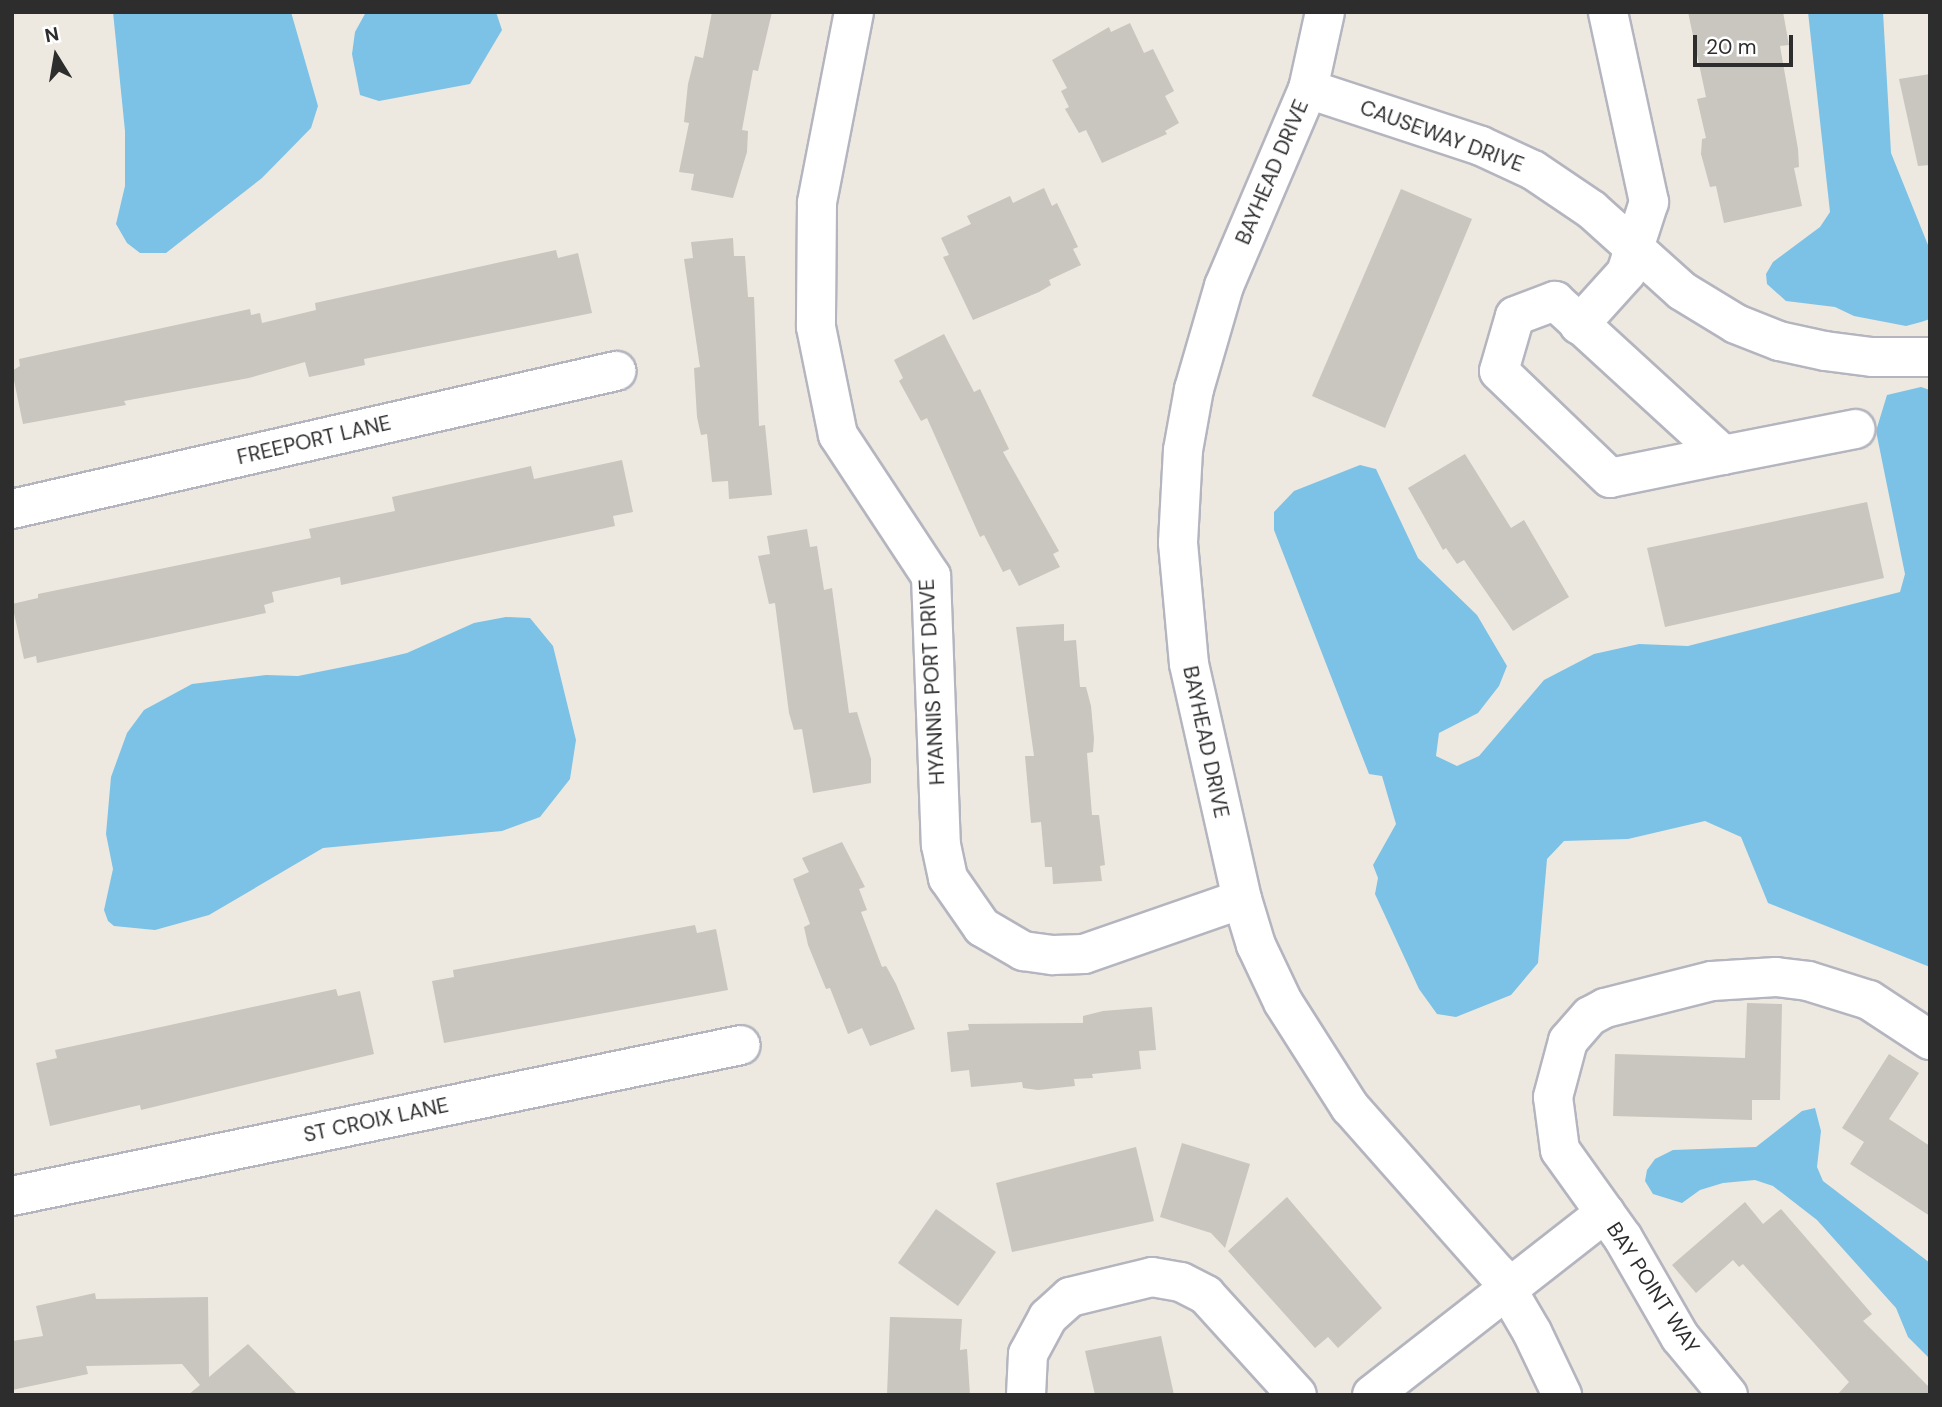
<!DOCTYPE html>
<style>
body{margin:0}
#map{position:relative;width:1942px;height:1407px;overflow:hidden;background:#ede9e0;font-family:"DM Sans",sans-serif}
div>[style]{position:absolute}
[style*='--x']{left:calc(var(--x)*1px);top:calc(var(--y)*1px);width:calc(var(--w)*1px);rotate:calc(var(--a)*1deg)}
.water>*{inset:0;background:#7cc1e6}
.building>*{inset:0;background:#c9c5bf}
.roads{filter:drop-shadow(2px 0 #b4b5bf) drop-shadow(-2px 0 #b4b5bf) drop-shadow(0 2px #b4b5bf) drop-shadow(0 -2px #b4b5bf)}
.minor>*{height:38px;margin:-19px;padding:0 19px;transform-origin:19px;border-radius:19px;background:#fff}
span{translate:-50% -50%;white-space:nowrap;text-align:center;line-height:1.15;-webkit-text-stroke:6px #fff;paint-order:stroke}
.street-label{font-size:21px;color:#2d2d2d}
.frame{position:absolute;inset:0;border:14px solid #2d2d2d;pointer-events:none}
.north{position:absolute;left:21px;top:21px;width:70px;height:70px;-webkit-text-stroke:5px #fff;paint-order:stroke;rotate:349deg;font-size:19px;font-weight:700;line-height:28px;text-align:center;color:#2d2d2d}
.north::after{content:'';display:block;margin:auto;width:24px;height:32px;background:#2d2d2d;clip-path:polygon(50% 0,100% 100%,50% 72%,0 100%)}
.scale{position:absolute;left:1693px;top:35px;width:100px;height:32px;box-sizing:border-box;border:4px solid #2d2d2d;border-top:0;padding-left:9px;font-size:21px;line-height:24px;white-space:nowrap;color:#2d2d2d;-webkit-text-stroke:5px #fff;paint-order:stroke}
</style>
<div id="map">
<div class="water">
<div style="clip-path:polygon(113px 12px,291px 12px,318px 106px,311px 128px,262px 178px,166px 253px,140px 253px,127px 243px,116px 224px,125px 186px,125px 131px)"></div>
<div style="clip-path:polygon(366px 12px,496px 12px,502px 30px,470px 84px,379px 101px,360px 95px,352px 54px,355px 32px)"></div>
<div style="clip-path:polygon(1808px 12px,1883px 12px,1891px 153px,1930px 250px,1930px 319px,1921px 322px,1906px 326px,1854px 316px,1835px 307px,1786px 301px,1767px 284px,1766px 274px,1773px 262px,1820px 227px,1830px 212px)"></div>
<div style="clip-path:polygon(1921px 387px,1930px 390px,1930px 967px,1768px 903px,1741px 837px,1705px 821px,1628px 839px,1564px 841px,1547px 859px,1538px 963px,1511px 995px,1456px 1017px,1437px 1014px,1419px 989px,1375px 894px,1378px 878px,1373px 865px,1396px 824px,1382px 776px,1369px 774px,1274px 530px,1274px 512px,1294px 491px,1360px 465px,1376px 469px,1418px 558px,1477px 615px,1507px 666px,1499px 686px,1478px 713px,1439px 733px,1436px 756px,1457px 766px,1479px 756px,1544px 680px,1594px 654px,1639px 644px,1688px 646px,1900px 592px,1905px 574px,1876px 431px,1887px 395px)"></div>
<div style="clip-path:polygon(506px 617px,530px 618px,553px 646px,576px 740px,570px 779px,540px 817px,502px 831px,323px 848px,209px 915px,155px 930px,114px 926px,108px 921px,104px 910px,113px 869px,106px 834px,111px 777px,127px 733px,144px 710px,192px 684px,266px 675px,298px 676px,373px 661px,407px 653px,474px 623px)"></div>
<div style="clip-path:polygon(1815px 1108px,1821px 1131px,1817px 1167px,1823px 1181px,1930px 1263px,1930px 1359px,1908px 1337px,1896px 1308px,1817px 1220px,1773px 1186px,1755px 1180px,1723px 1183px,1700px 1190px,1682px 1203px,1653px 1194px,1645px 1181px,1647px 1170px,1655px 1159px,1673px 1150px,1756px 1147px,1802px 1111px)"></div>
</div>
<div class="building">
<div style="clip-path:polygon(712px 12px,772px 12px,758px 71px,753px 70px,742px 130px,748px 131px,747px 152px,733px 198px,691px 190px,694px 174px,679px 172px,689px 123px,684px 122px,688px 84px,695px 56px,703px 58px)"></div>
<div style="clip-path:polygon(1688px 12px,1783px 12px,1789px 45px,1780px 46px,1798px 149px,1799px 167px,1794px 168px,1802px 206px,1724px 223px,1716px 186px,1710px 187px,1701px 154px,1702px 139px,1706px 138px,1697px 99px,1706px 97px)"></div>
<div style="clip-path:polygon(1130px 23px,1144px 53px,1153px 49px,1174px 91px,1165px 96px,1179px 123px,1165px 131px,1167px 134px,1102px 163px,1086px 130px,1079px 133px,1065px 109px,1069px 107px,1061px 91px,1067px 88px,1052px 60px,1109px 27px,1111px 32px)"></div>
<div style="clip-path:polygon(1930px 74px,1930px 165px,1918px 166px,1899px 79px)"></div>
<div style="clip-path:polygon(1044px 188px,1052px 206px,1057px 203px,1078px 247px,1073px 249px,1081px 265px,1049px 280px,1051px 285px,1039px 292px,973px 320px,943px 257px,949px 255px,941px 238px,971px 224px,967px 216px,1010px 196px,1013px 203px)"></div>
<div style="clip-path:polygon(1401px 189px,1472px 219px,1385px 428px,1312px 396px)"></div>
<div style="clip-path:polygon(733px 238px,734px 256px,745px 256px,748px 297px,754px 297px,759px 426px,765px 425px,772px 495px,729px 499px,728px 481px,712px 482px,707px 434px,701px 435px,697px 417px,694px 368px,700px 367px,684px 259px,693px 258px,691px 242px)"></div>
<div style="clip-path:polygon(556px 250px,558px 258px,578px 253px,592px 313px,364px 359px,365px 365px,309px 377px,305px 362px,249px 378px,124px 401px,126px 405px,23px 424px,12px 371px,20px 366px,19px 359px,250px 309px,251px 315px,260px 313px,262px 323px,316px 310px,315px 303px)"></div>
<div style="clip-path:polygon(944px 334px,974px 392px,980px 389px,1009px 449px,1003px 452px,1059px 551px,1053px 554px,1060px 567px,1019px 586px,1010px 569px,1003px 572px,984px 535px,980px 537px,927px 418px,921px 421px,899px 381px,903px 378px,894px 360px)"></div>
<div style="clip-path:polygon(1465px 454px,1511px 528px,1524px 520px,1569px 597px,1513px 631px,1464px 560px,1457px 564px,1446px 548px,1443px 550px,1408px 488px)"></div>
<div style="clip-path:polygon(622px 460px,633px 512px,613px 516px,615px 526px,341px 585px,340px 577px,272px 592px,274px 602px,264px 605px,266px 613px,37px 663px,36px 656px,24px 659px,12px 604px,38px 598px,38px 594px,311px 538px,309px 529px,395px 511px,392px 497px,531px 466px,534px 479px)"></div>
<div style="clip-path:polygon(1867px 502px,1884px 578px,1665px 627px,1647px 548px)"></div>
<div style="clip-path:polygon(807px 529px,810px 547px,817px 546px,824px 590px,832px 588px,849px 713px,857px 712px,871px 759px,871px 783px,813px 793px,802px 729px,794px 730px,789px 713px,775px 603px,769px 604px,758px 556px,770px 554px,767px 536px)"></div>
<div style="clip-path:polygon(1064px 624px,1064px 641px,1076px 640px,1080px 687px,1086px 687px,1091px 706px,1094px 739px,1093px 752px,1087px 753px,1092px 815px,1099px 815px,1105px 865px,1100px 866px,1102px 881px,1053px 884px,1052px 867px,1045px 867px,1041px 822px,1031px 823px,1025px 756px,1034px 756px,1016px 627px)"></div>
<div style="clip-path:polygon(842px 842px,865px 887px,859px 889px,867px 910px,861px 912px,882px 967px,886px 966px,896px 984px,915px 1029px,870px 1046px,862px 1028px,848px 1034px,830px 988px,826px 989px,808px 945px,804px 927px,810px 924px,793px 879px,809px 872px,802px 858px)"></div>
<div style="clip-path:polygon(695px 925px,697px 933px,716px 929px,728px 990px,444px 1043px,432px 981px,454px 977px,453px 970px)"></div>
<div style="clip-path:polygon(336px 989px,338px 996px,360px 991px,374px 1054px,141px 1110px,140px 1105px,50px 1126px,36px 1063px,57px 1058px,55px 1050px)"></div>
<div style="clip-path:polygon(1747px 1003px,1782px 1004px,1780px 1100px,1752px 1100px,1752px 1120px,1613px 1116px,1615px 1054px,1745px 1058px)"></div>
<div style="clip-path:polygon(1152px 1007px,1156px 1050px,1139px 1051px,1141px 1069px,1092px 1074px,1093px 1078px,1074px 1079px,1075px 1086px,1038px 1090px,1023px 1088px,1022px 1082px,971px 1087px,969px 1070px,951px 1072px,947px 1032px,969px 1030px,968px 1024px,1083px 1023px,1083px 1016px,1103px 1011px)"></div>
<div style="clip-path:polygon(1889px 1054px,1919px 1073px,1889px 1119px,1930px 1146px,1930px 1216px,1850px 1164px,1864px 1142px,1842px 1128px)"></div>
<div style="clip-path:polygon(1182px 1143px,1250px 1164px,1225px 1248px,1211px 1233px,1160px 1217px)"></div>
<div style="clip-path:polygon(1136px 1147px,1154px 1221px,1012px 1252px,996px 1183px)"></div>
<div style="clip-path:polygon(1287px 1197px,1382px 1308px,1338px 1348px,1328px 1337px,1315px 1348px,1228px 1251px)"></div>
<div style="clip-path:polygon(1745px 1202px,1763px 1224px,1781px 1209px,1872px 1314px,1863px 1321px,1930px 1388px,1930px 1395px,1837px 1395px,1849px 1382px,1743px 1264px,1739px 1267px,1733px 1260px,1696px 1293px,1672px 1265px)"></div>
<div style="clip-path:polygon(936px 1209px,996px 1252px,958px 1306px,898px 1263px)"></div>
<div style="clip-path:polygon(95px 1293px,96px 1299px,208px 1297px,209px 1377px,248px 1344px,298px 1395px,188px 1395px,200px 1385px,182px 1364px,86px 1366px,88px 1374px,12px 1390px,12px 1341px,43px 1336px,36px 1306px)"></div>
<div style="clip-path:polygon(890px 1317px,962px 1319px,960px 1350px,967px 1349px,970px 1395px,887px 1395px)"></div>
<div style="clip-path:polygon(1161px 1336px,1174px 1395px,1095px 1395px,1085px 1351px)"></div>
</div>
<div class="roads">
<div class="minor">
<div style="--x:854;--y:12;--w:195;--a:101"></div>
<div style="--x:817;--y:203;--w:124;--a:90.5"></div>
<div style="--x:816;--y:327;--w:110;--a:78.5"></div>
<div style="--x:838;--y:435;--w:169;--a:56.6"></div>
<div style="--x:931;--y:576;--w:269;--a:87.9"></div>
<div style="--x:941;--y:845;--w:34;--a:78"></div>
<div style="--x:948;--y:878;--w:60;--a:55.2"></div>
<div style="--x:982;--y:927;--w:48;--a:30.3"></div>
<div style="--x:1023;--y:951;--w:30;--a:8"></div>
<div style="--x:1053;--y:955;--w:31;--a:-2"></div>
<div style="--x:1084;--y:954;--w:167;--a:-19.2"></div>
<div style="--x:1325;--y:12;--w:79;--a:102.4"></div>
<div style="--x:1308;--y:89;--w:214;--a:113.1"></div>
<div style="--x:1224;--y:286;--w:107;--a:106.2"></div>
<div style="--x:1194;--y:389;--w:62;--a:100.2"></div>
<div style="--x:1183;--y:450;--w:93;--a:93.1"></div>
<div style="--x:1178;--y:543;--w:121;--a:84.8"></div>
<div style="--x:1189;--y:664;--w:241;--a:77.3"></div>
<div style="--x:1242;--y:899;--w:48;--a:73.1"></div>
<div style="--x:1256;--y:945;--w:63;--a:64.7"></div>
<div style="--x:1283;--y:1002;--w:125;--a:57.5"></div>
<div style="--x:1350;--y:1107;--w:223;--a:48.5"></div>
<div style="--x:1498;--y:1274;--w:67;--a:59.6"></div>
<div style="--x:1532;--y:1332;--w:70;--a:64.5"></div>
<div style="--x:1308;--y:89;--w:182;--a:18.2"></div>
<div style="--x:1481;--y:146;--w:57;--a:24.8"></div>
<div style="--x:1533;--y:170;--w:71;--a:34.1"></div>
<div style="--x:1592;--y:210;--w:121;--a:42"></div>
<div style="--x:1682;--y:291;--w:63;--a:31.4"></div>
<div style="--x:1736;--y:324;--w:46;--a:21.6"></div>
<div style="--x:1779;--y:341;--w:47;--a:12.3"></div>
<div style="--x:1825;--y:351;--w:47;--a:7.3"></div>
<div style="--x:1872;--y:357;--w:58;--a:0"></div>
<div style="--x:1579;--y:325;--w:70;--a:-47.9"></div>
<div style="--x:1626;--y:273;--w:75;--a:-72.1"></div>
<div style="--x:1649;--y:202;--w:194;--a:-102.2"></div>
<div style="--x:1723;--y:455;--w:115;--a:168.5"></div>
<div style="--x:1610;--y:478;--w:154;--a:-136.1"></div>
<div style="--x:1499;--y:371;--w:57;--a:-73.8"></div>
<div style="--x:1515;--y:316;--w:43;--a:-20.6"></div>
<div style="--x:1555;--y:301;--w:228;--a:42.5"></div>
<div style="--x:1723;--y:455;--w:135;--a:-11.1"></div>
<div style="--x:12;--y:509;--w:620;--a:-12.87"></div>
<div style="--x:12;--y:1196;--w:744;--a:-11.7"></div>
<div style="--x:1026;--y:1395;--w:41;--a:-87.2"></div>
<div style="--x:1028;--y:1354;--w:42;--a:-61.6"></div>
<div style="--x:1048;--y:1317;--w:30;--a:-42"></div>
<div style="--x:1070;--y:1297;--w:84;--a:-13.7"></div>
<div style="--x:1152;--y:1277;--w:29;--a:10"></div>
<div style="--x:1181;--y:1282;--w:28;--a:27"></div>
<div style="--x:1206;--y:1295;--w:135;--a:47.7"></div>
<div style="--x:1372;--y:1395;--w:296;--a:-38"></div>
<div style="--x:1728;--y:1395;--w:75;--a:-129.6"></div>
<div style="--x:1680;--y:1337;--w:114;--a:-119.9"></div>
<div style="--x:1623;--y:1238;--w:108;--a:-125.6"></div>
<div style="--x:1560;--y:1150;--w:53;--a:-97.5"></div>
<div style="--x:1553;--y:1097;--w:58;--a:-75"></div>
<div style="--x:1568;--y:1041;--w:33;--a:-49"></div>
<div style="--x:1590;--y:1016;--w:17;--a:-28"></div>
<div style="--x:1605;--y:1008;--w:110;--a:-14.2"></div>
<div style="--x:1712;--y:981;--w:64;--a:-3.6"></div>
<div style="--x:1776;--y:977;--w:32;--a:7"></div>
<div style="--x:1808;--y:981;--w:64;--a:17.3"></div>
<div style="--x:1869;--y:1000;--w:73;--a:33.3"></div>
</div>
</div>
<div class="street-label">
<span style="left:1442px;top:136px;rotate:20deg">CAUSEWAY DRIVE</span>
<span style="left:1272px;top:172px;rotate:-67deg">BAYHEAD DRIVE</span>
<span style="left:314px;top:440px;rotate:-13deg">FREEPORT LANE</span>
<span style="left:932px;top:682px;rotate:-93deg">HYANNIS PORT DRIVE</span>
<span style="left:1206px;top:742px;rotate:78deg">BAYHEAD DRIVE</span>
<span style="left:376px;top:1120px;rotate:-12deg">ST CROIX LANE</span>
<span style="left:1653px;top:1288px;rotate:57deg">BAY POINT WAY</span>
</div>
<div class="frame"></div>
<div class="north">N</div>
<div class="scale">20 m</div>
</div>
